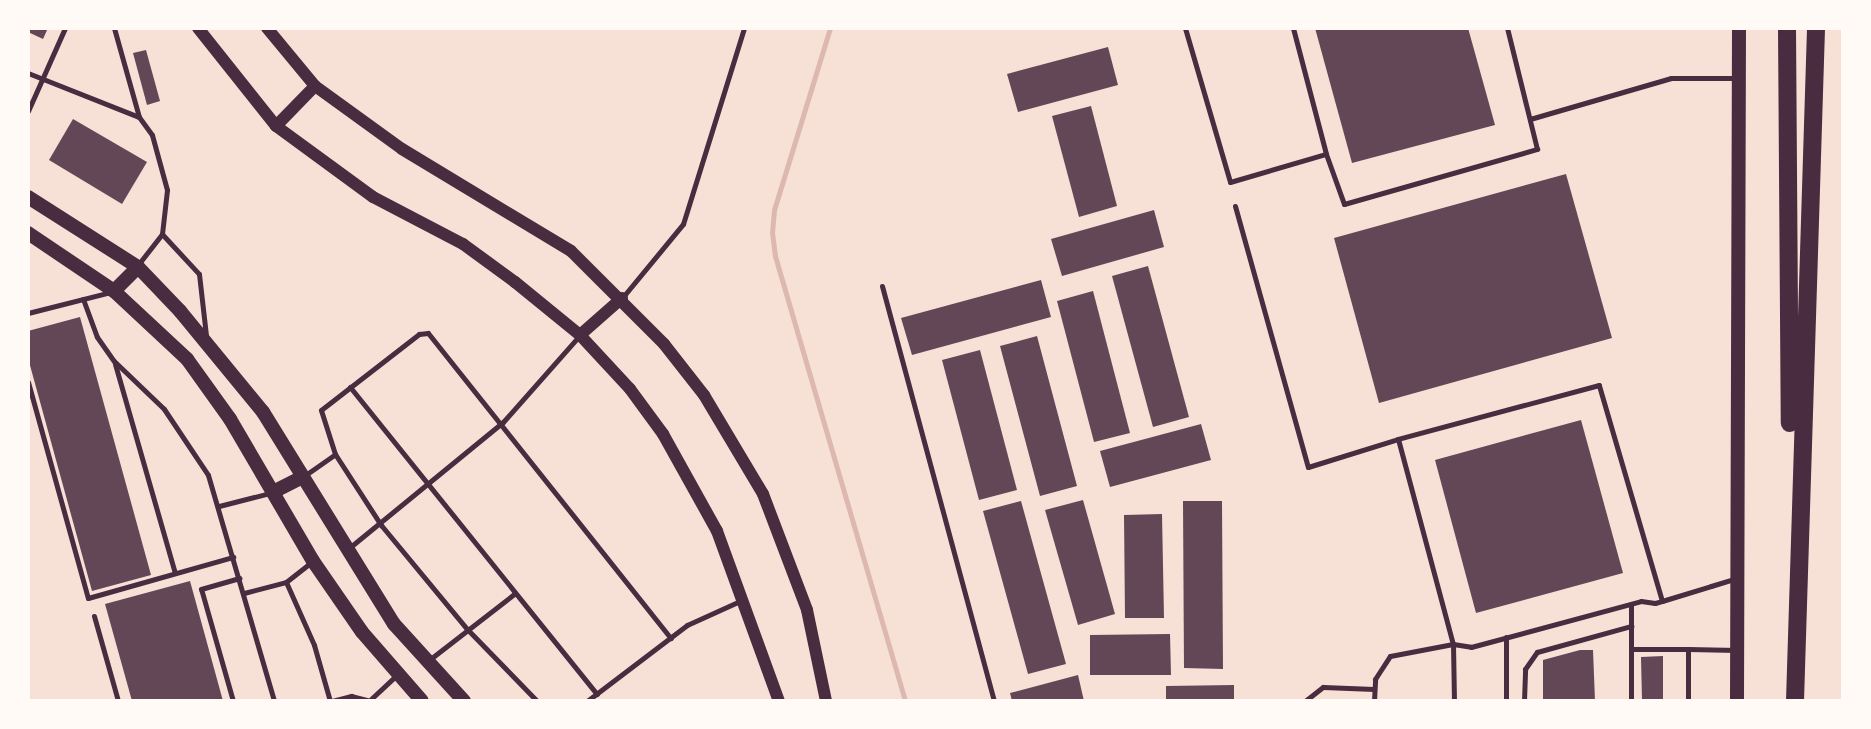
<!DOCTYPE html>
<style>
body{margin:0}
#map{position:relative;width:1871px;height:729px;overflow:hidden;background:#f7e1d7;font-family:Bitter,serif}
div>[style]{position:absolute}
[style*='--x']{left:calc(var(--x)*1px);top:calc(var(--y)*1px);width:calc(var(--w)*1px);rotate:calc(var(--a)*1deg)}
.stream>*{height:5px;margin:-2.5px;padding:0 2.5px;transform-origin:2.5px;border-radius:2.5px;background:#dcb8b0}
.building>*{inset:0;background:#644757}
.service>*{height:5px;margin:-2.5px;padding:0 2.5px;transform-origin:2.5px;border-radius:2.5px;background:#4a2c40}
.tertiary>*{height:12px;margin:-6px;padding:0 6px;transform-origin:6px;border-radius:6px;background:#4a2c40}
.secondary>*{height:14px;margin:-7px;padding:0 7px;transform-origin:7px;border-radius:7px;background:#4a2c40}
.motorway>*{height:18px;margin:-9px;padding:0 9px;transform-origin:9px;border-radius:9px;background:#4a2c40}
span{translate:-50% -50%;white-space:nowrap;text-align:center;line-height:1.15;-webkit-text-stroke:7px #fffaf5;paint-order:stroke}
.frame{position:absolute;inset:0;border:30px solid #fffaf5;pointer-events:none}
</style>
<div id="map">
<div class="stream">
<div style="--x:830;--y:28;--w:190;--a:107.1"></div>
<div style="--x:774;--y:210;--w:22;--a:95"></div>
<div style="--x:772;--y:232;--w:24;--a:83"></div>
<div style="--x:775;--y:256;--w:464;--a:73.7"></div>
</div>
<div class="building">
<div style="clip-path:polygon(28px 28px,48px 28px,43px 39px,28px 32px)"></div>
<div style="clip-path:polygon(1315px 28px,1468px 28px,1495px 125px,1352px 163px)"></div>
<div style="clip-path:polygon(1108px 47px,1118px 85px,1018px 112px,1007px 74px)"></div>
<div style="clip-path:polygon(146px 50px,160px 101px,147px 105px,133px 53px)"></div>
<div style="clip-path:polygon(1091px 106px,1117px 206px,1079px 217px,1052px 116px)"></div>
<div style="clip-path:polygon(73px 119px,147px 162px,122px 204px,49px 160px)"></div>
<div style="clip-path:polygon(1566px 174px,1612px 338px,1379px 403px,1334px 238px)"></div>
<div style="clip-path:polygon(1154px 210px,1164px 247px,1062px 276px,1051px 239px)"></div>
<div style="clip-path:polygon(1148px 266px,1189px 417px,1153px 427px,1112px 276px)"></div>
<div style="clip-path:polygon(1041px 280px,1051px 317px,912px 355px,901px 318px)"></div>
<div style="clip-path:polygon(1093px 291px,1130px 433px,1094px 442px,1057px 301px)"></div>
<div style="clip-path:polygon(80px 317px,151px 575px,92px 591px,28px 358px,28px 331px)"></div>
<div style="clip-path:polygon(1037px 336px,1077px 486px,1040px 496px,1000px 346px)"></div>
<div style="clip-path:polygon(980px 350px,1017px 490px,979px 500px,942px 360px)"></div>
<div style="clip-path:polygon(1581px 420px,1623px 573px,1476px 613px,1435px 460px)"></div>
<div style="clip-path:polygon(1201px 424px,1211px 460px,1110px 487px,1100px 451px)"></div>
<div style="clip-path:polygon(1083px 500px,1115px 614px,1078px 625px,1045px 510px)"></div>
<div style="clip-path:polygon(1021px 501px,1066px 664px,1028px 674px,983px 511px)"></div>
<div style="clip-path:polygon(1183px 501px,1222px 501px,1223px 669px,1184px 668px)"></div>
<div style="clip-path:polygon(1162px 514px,1164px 618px,1125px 618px,1124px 515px)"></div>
<div style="clip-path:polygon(190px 581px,223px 701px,132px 701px,105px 604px)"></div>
<div style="clip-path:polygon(1170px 634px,1171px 675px,1090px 675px,1090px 635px)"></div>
<div style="clip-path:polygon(1580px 650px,1593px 650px,1595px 701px,1543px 701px,1543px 660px)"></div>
<div style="clip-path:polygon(1663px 656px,1663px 701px,1642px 701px,1641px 657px)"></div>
<div style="clip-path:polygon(1078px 675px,1084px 701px,1012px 701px,1010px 693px)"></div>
<div style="clip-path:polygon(1234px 685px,1234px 701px,1166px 701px,1166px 686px)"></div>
</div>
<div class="service">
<div style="--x:114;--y:28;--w:92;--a:74.3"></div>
<div style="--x:139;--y:117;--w:22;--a:54"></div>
<div style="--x:152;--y:135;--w:57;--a:74.7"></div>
<div style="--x:167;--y:190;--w:44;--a:96.5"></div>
<div style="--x:162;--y:234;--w:39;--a:128"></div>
<div style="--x:1185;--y:28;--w:160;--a:73.7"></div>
<div style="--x:1230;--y:182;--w:100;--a:-16.3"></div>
<div style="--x:1293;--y:28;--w:130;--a:75.3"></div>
<div style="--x:1326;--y:154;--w:53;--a:70.2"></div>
<div style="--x:1344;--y:204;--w:201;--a:-15.9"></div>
<div style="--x:1537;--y:149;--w:125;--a:-103.9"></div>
<div style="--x:28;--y:73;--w:119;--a:21.6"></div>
<div style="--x:28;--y:111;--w:91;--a:-66"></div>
<div style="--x:1530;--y:119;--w:147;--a:-16.2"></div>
<div style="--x:1671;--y:78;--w:67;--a:0"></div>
<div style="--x:1235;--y:206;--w:271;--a:74.4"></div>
<div style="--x:1308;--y:467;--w:94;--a:-17.3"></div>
<div style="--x:162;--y:234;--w:54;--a:47.2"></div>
<div style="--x:199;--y:274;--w:61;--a:83.5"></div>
<div style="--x:882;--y:286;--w:430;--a:74.9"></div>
<div style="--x:622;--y:298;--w:96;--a:-50.5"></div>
<div style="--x:683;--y:224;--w:205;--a:-72.7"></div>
<div style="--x:83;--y:299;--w:40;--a:69.8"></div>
<div style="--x:97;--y:337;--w:29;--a:55"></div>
<div style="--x:114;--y:361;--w:69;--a:43.8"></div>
<div style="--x:164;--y:409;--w:79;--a:56.3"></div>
<div style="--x:208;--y:475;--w:235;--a:73.7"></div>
<div style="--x:28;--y:313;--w:86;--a:-14.2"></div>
<div style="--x:115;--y:364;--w:217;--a:74"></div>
<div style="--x:28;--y:382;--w:224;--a:74.5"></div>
<div style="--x:88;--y:598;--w:151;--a:-15.8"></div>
<div style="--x:350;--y:387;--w:394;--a:51.2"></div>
<div style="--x:335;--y:454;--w:46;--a:-107.7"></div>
<div style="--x:321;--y:410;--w:124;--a:-37.8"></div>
<div style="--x:419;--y:334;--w:9;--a:-6"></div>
<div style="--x:428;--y:333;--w:390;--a:51.5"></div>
<div style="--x:304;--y:476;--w:38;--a:-35"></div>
<div style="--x:335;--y:454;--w:85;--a:57.1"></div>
<div style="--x:381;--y:525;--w:136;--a:50.4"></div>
<div style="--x:468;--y:630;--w:99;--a:45.8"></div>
<div style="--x:219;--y:506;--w:53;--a:-14.3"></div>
<div style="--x:349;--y:548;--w:199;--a:-39.3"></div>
<div style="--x:503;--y:422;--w:116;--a:-48.5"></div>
<div style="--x:286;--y:582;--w:69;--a:66"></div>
<div style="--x:314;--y:645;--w:58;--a:74.1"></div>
<div style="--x:244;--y:593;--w:43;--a:-14.7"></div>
<div style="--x:286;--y:582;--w:34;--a:-38"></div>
<div style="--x:1662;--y:601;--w:225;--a:-106.3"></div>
<div style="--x:1599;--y:385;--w:208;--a:165"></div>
<div style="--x:1398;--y:439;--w:212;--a:75"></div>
<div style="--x:1453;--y:644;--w:18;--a:9"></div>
<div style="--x:1471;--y:647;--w:176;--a:-15.1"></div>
<div style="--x:1641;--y:601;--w:14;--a:8"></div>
<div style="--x:1655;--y:603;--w:7;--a:-16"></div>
<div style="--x:1662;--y:601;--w:51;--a:-17"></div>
<div style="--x:1711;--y:586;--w:27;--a:-17"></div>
<div style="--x:1631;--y:604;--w:97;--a:90"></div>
<div style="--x:94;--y:616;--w:88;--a:74.2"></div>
<div style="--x:1631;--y:649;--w:57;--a:0"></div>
<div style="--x:429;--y:660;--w:108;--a:-37.8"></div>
<div style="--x:371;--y:699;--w:35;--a:-43"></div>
<div style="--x:233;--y:701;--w:116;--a:-105.9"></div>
<div style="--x:201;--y:589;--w:40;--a:-16"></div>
<div style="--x:332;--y:701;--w:20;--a:-15"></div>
<div style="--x:351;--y:696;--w:21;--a:14"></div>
<div style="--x:587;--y:701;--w:126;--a:-37.2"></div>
<div style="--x:687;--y:625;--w:60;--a:-24.4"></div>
<div style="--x:1305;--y:701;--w:23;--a:-38"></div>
<div style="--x:1323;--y:687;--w:51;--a:2.2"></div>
<div style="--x:1374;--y:701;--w:22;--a:-87"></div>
<div style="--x:1375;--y:679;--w:27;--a:-57"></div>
<div style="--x:1390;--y:656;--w:64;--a:-10.8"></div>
<div style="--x:1453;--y:644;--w:57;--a:89"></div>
<div style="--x:1506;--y:701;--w:64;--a:-90"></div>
<div style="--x:1524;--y:701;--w:32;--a:-88"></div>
<div style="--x:1525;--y:669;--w:21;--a:-55"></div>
<div style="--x:1537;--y:652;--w:98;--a:-15.5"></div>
<div style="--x:1688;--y:701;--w:52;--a:-90"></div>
<div style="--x:1688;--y:649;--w:49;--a:1.2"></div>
</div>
<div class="tertiary">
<div style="--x:198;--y:28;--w:125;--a:51.5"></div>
<div style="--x:276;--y:126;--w:120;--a:36.2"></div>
<div style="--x:373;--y:197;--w:102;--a:27.6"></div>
<div style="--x:463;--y:244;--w:64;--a:36.2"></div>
<div style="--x:515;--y:282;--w:84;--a:39.2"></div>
<div style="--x:580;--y:335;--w:74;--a:47.2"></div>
<div style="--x:630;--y:389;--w:56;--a:53.7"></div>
<div style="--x:663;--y:434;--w:111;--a:60.9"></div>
<div style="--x:717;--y:531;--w:181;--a:70"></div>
<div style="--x:267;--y:28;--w:75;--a:50.4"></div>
<div style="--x:315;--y:86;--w:107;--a:35.9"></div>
<div style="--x:402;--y:149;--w:197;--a:31.1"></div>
<div style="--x:571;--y:251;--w:132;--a:45"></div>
<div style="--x:664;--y:344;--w:65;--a:51.9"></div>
<div style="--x:704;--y:395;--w:115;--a:59.2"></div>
<div style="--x:763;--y:494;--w:124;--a:69.2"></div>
<div style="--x:807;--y:610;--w:93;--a:78.2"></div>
<div style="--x:276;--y:126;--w:56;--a:-45.7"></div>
<div style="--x:580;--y:335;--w:56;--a:-41.4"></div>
</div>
<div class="secondary">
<div style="--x:28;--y:197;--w:130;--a:32.5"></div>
<div style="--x:138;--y:267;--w:61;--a:46.3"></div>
<div style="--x:180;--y:311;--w:131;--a:50.6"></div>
<div style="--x:263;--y:412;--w:249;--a:58.3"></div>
<div style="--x:394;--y:624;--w:104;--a:47.7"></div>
<div style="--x:28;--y:233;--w:104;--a:34"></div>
<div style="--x:114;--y:291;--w:100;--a:43"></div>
<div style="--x:187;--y:359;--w:74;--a:54.4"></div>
<div style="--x:230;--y:419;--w:164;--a:59.7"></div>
<div style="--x:313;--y:561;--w:86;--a:55.4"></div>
<div style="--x:362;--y:632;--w:91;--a:49"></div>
<div style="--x:114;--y:291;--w:34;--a:-45"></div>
<div style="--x:273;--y:492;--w:31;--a:-27"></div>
<div style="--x:1737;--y:701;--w:673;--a:-89.83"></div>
</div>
<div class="motorway">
<div style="--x:1787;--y:28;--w:395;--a:89.6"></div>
<div style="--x:1795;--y:701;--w:673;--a:-88.21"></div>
</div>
<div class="frame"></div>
</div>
